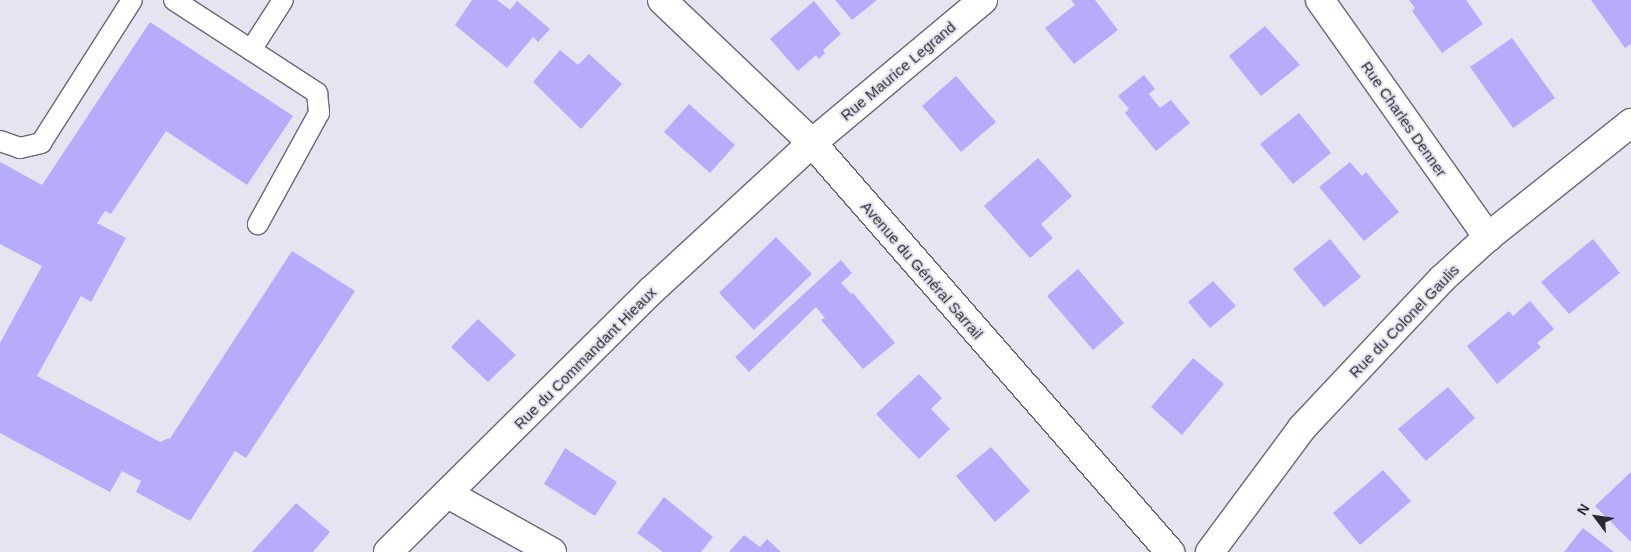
<!DOCTYPE html>
<meta charset="utf-8">
<style>
body{margin:0}
#map{position:relative;width:1631px;height:552px;overflow:hidden;background:#e5e4f0;font-family:Arial,sans-serif}
div>[style]{position:absolute}
[style*='--x']{left:calc(var(--x)*1px);top:calc(var(--y)*1px);width:calc(var(--w)*1px);rotate:calc(var(--a)*1deg)}
.building>*{inset:0;background:#b7acfc}
.roads{filter:drop-shadow(1px 0 #6a6974) drop-shadow(-1px 0 #6a6974) drop-shadow(0 1px #6a6974) drop-shadow(0 -1px #6a6974)}
.service>*{height:20px;margin:-10px;padding:0 10px;transform-origin:10px;border-radius:10px;background:#fff}
.minor>*{height:28px;margin:-14px;padding:0 14px;transform-origin:14px;border-radius:14px;background:#fff}
.tertiary>*{height:28px;margin:-14px;padding:0 14px;transform-origin:14px;border-radius:14px;background:#fff}
span{translate:-50% -50%;white-space:nowrap;text-align:center;line-height:1.15;-webkit-text-stroke:4px #e5e4f0;paint-order:stroke}
.street-label{font-size:15px;color:#2a2a2e}
.north{position:absolute;left:1571px;top:492px;width:50px;height:50px;-webkit-text-stroke:4px #e5e4f0;paint-order:stroke;rotate:301deg;font-size:14px;font-weight:700;line-height:20px;text-align:center;color:#2a2a2e}
.north::after{content:'';display:block;margin:auto;width:18px;height:22px;background:#2a2a2e;clip-path:polygon(50% 0,100% 100%,50% 72%,0 100%)}
</style>
<div id="map">
<div class="building">
<div style="clip-path:polygon(472px 0,497px 0,510px 10px,517px 1px,550px 29px,538px 42px,533px 37px,507px 68px,455px 25px)"></div>
<div style="clip-path:polygon(835px 0,877px 0,852px 20px)"></div>
<div style="clip-path:polygon(1071px 0,1095px 0,1118px 30px,1074px 64px,1045px 28px,1075px 5px)"></div>
<div style="clip-path:polygon(1409px 0,1466px 0,1483px 24px,1442px 53px,1412px 11px,1415px 8px)"></div>
<div style="clip-path:polygon(1591px 0,1631px 0,1631px 44px,1625px 48px)"></div>
<div style="clip-path:polygon(814px 1px,841px 34px,823px 50px,825px 53px,819px 59px,816px 55px,798px 71px,770px 39px)"></div>
<div style="clip-path:polygon(150px 22px,293px 116px,247px 185px,166px 131px,111px 214px,105px 211px,97px 223px,126px 238px,91px 302px,81px 296px,37px 376px,160px 442px,169px 438px,169px 440px,292px 251px,355px 291px,246px 458px,235px 451px,190px 521px,136px 492px,141px 481px,122px 471px,110px 492px,0 433px,0 343px,42px 266px,0 244px,0 162px,42px 185px)"></div>
<div style="clip-path:polygon(1265px 26px,1300px 65px,1261px 96px,1229px 56px)"></div>
<div style="clip-path:polygon(1512px 38px,1555px 98px,1513px 128px,1470px 67px)"></div>
<div style="clip-path:polygon(560px 50px,578px 65px,589px 54px,622px 84px,581px 129px,533px 82px)"></div>
<div style="clip-path:polygon(1144px 75px,1155px 89px,1149px 94px,1160px 108px,1171px 100px,1190px 123px,1156px 151px,1125px 113px,1129px 109px,1118px 96px)"></div>
<div style="clip-path:polygon(956px 76px,996px 122px,961px 152px,922px 106px)"></div>
<div style="clip-path:polygon(689px 104px,735px 145px,710px 173px,664px 132px)"></div>
<div style="clip-path:polygon(1299px 113px,1331px 153px,1293px 184px,1260px 144px)"></div>
<div style="clip-path:polygon(1038px 158px,1072px 196px,1041px 224px,1053px 238px,1030px 258px,984px 206px)"></div>
<div style="clip-path:polygon(1350px 162px,1362px 176px,1366px 172px,1399px 212px,1364px 241px,1319px 187px)"></div>
<div style="clip-path:polygon(776px 237px,812px 274px,754px 330px,719px 293px)"></div>
<div style="clip-path:polygon(1330px 239px,1361px 277px,1324px 307px,1293px 269px)"></div>
<div style="clip-path:polygon(1593px 239px,1620px 273px,1569px 314px,1541px 282px)"></div>
<div style="clip-path:polygon(841px 260px,852px 273px,841px 283px,851px 294px,853px 293px,895px 343px,863px 369px,821px 320px,825px 318px,816px 307px,749px 372px,735px 357px)"></div>
<div style="clip-path:polygon(1078px 269px,1124px 323px,1093px 350px,1047px 296px)"></div>
<div style="clip-path:polygon(1213px 281px,1236px 306px,1210px 328px,1188px 302px)"></div>
<div style="clip-path:polygon(1530px 301px,1554px 329px,1537px 343px,1541px 347px,1497px 384px,1467px 346px,1509px 311px,1513px 316px)"></div>
<div style="clip-path:polygon(478px 319px,516px 355px,488px 382px,451px 347px)"></div>
<div style="clip-path:polygon(1193px 358px,1224px 384px,1182px 435px,1151px 407px)"></div>
<div style="clip-path:polygon(919px 374px,942px 398px,931px 409px,950px 429px,919px 459px,876px 414px)"></div>
<div style="clip-path:polygon(1448px 387px,1475px 418px,1426px 461px,1398px 429px)"></div>
<div style="clip-path:polygon(991px 447px,1030px 491px,995px 522px,956px 476px)"></div>
<div style="clip-path:polygon(565px 448px,617px 482px,595px 516px,544px 484px)"></div>
<div style="clip-path:polygon(1383px 470px,1411px 501px,1360px 545px,1333px 513px)"></div>
<div style="clip-path:polygon(1631px 472px,1631px 542px,1595px 506px)"></div>
<div style="clip-path:polygon(664px 497px,713px 537px,701px 552px,663px 552px,637px 533px)"></div>
<div style="clip-path:polygon(296px 503px,330px 532px,313px 552px,252px 552px)"></div>
<div style="clip-path:polygon(1583px 528px,1614px 552px,1564px 552px)"></div>
<div style="clip-path:polygon(744px 535px,760px 547px,767px 539px,781px 552px,729px 552px)"></div>
</div>
<div class="roads">
<div class="service">
<div style="--x:174;--y:0;--w:171;--a:33"></div>
<div style="--x:317;--y:93;--w:20;--a:84"></div>
<div style="--x:319;--y:113;--w:127;--a:118.8"></div>
<div style="--x:251;--y:50;--w:59;--a:-57.4"></div>
<div style="--x:0;--y:141;--w:21;--a:19"></div>
<div style="--x:20;--y:148;--w:22;--a:-13"></div>
<div style="--x:41;--y:143;--w:169;--a:-57.5"></div>
</div>
<div class="minor">
<div style="--x:1320;--y:0;--w:291;--a:54.7"></div>
<div style="--x:448;--y:494;--w:119;--a:29.1"></div>
<div style="--x:388;--y:552;--w:372;--a:-44.8"></div>
<div style="--x:652;--y:290;--w:217;--a:-42.6"></div>
<div style="--x:812;--y:143;--w:223;--a:-39.9"></div>
<div style="--x:1210;--y:552;--w:154;--a:-53.4"></div>
<div style="--x:1302;--y:428;--w:204;--a:-46.8"></div>
<div style="--x:1442;--y:279;--w:62;--a:-42.4"></div>
<div style="--x:1488;--y:237;--w:183;--a:-38.6"></div>
</div>
<div class="tertiary">
<div style="--x:662;--y:0;--w:207;--a:43.6"></div>
<div style="--x:812;--y:143;--w:544;--a:48.8"></div>
</div>
</div>
<div class="street-label">
<span style="left:898px;top:71px;rotate:-40deg">Rue Maurice Legrand</span>
<span style="left:1404px;top:119px;rotate:55deg">Rue Charles Denner</span>
<span style="left:922px;top:270px;rotate:49deg">Avenue du Général Sarrail</span>
<span style="left:1404px;top:321px;rotate:-46deg">Rue du Colonel Gaulis</span>
<span style="left:585px;top:358px;rotate:-45deg">Rue du Commandant Hieaux</span>
</div>
<div class="north">N</div>
</div>
